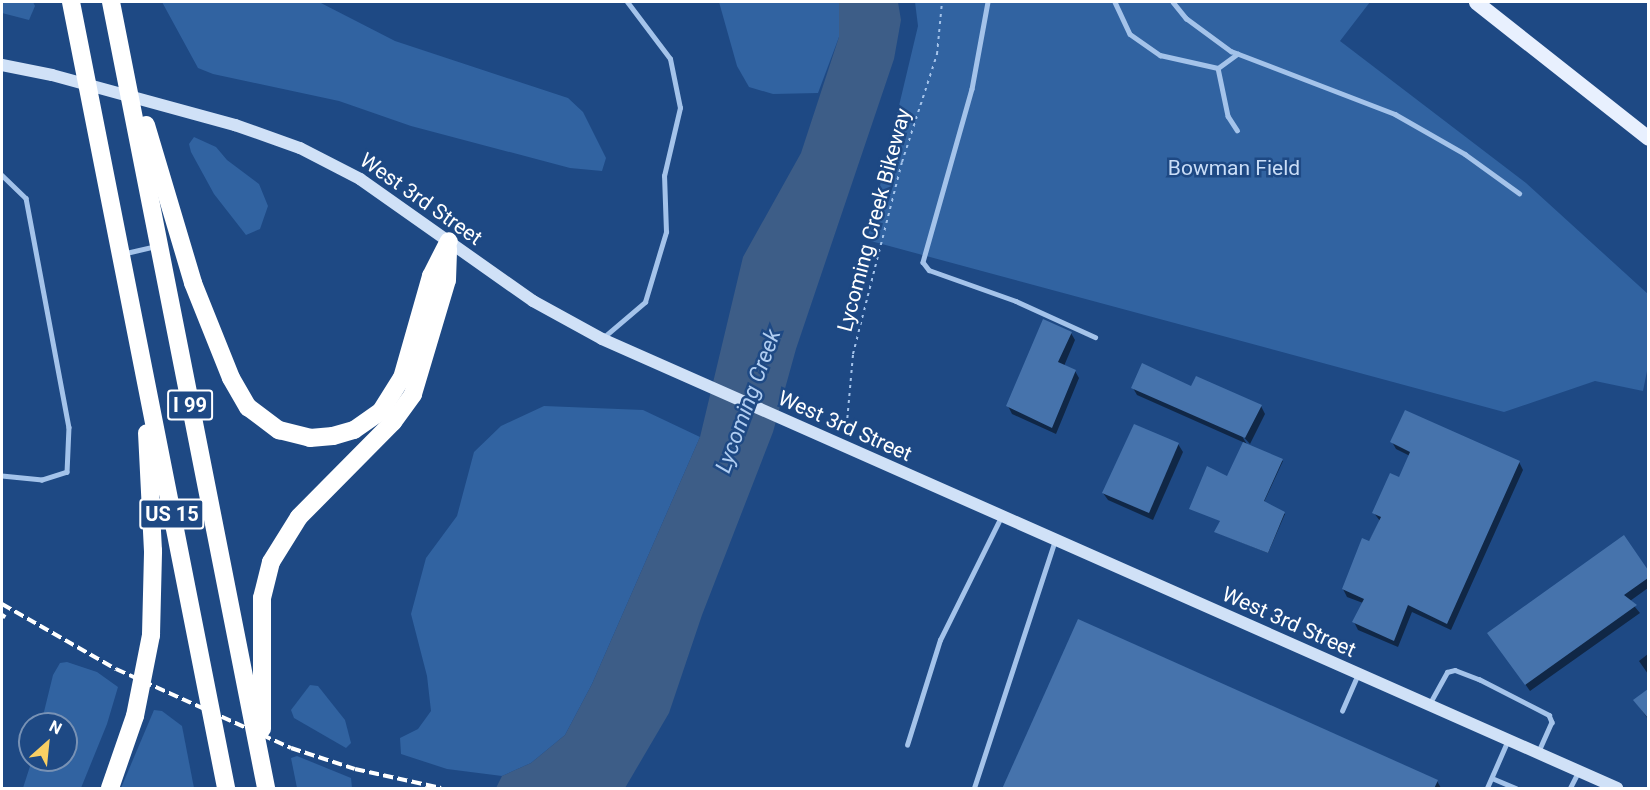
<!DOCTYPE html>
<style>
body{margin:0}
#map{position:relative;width:1650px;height:790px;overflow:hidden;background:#1e4984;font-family:Roboto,sans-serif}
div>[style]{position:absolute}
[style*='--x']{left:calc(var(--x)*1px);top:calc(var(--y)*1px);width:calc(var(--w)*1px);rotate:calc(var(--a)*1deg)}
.green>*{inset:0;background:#3163a1}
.water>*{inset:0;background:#3d5d87}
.shadow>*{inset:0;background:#0007}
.building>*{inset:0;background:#4673ac}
.path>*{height:2px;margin-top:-1px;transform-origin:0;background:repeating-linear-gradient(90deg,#a4c3ea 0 3px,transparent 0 7.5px)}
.service>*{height:4.5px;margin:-2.25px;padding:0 2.25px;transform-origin:2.25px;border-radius:2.25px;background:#a4c3ea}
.secondary>*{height:12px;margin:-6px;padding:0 6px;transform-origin:6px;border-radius:6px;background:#d0e1f7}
.primary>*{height:15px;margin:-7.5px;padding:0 7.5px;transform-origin:7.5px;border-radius:7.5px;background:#e8f0fe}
.motorway>*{height:18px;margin:-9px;padding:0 9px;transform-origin:9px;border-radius:9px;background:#fff}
.rail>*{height:4px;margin-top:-2px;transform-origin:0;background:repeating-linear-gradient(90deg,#fff 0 10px,transparent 0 14.5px)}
span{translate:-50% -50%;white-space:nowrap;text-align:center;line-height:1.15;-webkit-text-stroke:5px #1e4984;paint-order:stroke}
.shield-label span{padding:2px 4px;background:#1e4984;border:2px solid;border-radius:4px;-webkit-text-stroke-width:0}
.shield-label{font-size:20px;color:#fff;font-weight:700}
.park-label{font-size:21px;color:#c9ddf7}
.street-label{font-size:21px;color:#fff}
.water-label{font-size:22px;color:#b0cdf1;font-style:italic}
.frame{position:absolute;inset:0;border:3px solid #fff;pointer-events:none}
.north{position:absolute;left:18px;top:712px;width:60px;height:60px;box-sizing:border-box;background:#1e4984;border:2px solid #7892b5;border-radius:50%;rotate:27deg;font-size:16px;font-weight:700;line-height:24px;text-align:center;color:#fff}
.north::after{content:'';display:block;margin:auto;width:21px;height:27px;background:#f9cf63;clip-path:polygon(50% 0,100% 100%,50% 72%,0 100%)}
</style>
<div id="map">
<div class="green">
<div style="clip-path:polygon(2px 2px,33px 2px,35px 6px,29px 20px,2px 13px)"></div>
<div style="clip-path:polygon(162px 2px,319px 2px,395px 41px,568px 98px,583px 112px,606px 158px,602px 171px,570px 168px,411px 126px,339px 101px,213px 74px,198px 68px)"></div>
<div style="clip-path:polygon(719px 2px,839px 2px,839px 37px,818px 93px,773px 94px,749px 87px,737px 66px)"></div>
<div style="clip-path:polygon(915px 2px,1370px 2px,1340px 41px,1526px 183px,1648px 294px,1648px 366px,1643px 391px,1595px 381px,1504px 412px,867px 240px,918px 26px)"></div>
<div style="clip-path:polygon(194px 137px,216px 147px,227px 160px,259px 184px,268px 206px,260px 229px,246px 235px,214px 194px,191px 152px,189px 144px)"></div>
<div style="clip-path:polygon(544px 406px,643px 410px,700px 437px,592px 684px,565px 735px,531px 763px,502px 776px,447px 769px,401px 754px,400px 738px,418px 729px,431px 711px,427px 676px,411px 614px,426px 558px,457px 516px,474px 452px,501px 426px)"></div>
<div style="clip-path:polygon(67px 662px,97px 672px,118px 687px,107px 724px,81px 788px,23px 788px,32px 760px,66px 760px,66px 724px,41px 724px,53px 675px,60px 663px)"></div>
<div style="clip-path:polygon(310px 685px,318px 686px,345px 720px,351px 743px,346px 748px,294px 718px,291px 710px)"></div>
<div style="clip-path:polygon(154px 710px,162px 711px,182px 726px,194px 788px,121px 788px)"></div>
<div style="clip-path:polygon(297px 756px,351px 778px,352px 788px,297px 788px,291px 758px)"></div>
</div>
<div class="water">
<div style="clip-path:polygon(839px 2px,898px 2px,901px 20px,894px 59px,796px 349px,773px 432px,702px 615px,669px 713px,625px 788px,496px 788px,502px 776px,531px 763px,565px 735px,592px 684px,700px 437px,743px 257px,801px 153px,839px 37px)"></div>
</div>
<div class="shadow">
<div style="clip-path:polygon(1071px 333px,1075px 340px,1064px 366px,1075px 371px,1079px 378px,1056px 434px,1012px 414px,1008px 406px)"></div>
<div style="clip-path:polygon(1133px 388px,1192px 388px,1261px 406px,1265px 414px,1250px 444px,1240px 433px,1248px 446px,1283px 461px,1264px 502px,1285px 514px,1268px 553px,1216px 532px,1221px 521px,1228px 478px,1245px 443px,1137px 395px)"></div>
<div style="clip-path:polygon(1392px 442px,1519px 462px,1523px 470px,1451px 630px,1412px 612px,1398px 647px,1358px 630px,1354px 622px,1363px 603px,1347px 597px,1343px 589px,1380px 521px,1374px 513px,1400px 479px,1410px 456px,1396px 449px)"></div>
<div style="clip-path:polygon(1178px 444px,1183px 452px,1153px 520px,1108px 500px,1103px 493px)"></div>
<div style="clip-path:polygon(1623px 537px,1648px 573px,1648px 588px,1630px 601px,1640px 613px,1530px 691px,1494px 640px)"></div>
<div style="clip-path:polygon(1648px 654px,1648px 674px,1639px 661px)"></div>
<div style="clip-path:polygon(1648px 691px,1648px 719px,1635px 701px)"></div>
<div style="clip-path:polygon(1437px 781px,1441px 788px,1004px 788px)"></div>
</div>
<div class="building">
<div style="clip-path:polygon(1043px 319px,1072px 332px,1058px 362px,1076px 370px,1052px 428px,1006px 406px)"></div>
<div style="clip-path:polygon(1142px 363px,1191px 386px,1196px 376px,1262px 405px,1245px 438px,1131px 388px)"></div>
<div style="clip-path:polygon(1405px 410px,1520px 461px,1447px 624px,1408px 605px,1394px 641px,1352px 622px,1364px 599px,1342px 589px,1362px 538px,1369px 541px,1381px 517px,1372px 513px,1390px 473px,1399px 477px,1410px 452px,1390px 442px)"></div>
<div style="clip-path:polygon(1134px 424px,1179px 443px,1149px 513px,1102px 493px)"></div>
<div style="clip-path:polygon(1243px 442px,1283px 459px,1264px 501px,1285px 512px,1268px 553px,1214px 532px,1220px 521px,1189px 509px,1207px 466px,1227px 476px)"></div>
<div style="clip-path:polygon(1624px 535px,1648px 570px,1648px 578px,1624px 595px,1637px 605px,1525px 685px,1487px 633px)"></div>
<div style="clip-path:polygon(1078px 619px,1438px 780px,1434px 789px,1002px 789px)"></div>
<div style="clip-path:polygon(1648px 689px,1648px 718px,1633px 700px)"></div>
</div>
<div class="path">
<div style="--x:846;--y:433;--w:79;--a:-84.9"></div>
<div style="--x:853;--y:354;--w:198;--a:-75.7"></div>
<div style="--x:902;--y:162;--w:114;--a:-72"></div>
<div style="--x:937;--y:54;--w:52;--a:-84.5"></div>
</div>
<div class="service">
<div style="--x:988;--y:2;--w:88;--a:100.4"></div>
<div style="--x:972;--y:89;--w:180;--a:105.8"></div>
<div style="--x:923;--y:262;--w:10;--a:53"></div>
<div style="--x:929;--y:270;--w:92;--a:19.6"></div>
<div style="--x:1016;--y:301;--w:87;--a:24.5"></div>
<div style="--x:1115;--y:2;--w:35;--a:65"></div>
<div style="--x:1130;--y:34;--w:37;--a:35"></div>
<div style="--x:1160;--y:55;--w:59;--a:12.6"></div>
<div style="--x:1218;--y:68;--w:24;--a:-36"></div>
<div style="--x:1173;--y:2;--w:21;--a:51"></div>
<div style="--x:1186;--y:18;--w:56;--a:36.3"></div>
<div style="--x:1231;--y:51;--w:176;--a:21"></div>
<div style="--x:1395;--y:114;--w:81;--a:29.7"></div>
<div style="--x:1465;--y:154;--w:67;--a:35.8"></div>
<div style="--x:1218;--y:68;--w:49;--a:78.2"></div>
<div style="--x:1228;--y:116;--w:17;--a:57"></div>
<div style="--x:2;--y:175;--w:33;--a:44"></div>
<div style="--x:26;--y:198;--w:233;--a:79.4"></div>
<div style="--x:69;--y:427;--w:45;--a:92.5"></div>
<div style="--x:67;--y:472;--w:26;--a:162"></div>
<div style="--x:42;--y:480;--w:40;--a:-174.3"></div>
<div style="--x:126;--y:253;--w:31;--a:-13"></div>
<div style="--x:604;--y:337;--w:54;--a:-40.5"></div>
<div style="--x:645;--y:302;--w:73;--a:-73.3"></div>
<div style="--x:666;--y:232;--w:56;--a:-92"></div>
<div style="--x:664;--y:176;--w:70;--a:-76.8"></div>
<div style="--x:680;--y:108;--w:50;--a:-101.5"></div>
<div style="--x:670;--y:59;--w:71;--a:-127"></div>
<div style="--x:1430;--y:703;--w:35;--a:-61"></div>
<div style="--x:1447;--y:672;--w:8;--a:-14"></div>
<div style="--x:1455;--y:670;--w:26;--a:21"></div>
<div style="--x:1479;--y:679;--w:79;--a:27.2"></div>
<div style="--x:1549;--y:715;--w:8;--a:67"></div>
<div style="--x:1552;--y:722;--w:34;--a:114"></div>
<div style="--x:1342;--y:711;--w:40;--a:-66.6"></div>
<div style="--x:907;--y:745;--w:110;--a:-72.6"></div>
<div style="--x:940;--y:640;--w:137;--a:-63.6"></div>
<div style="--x:1492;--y:778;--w:26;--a:23"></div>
<div style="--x:974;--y:788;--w:261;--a:-71.9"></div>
<div style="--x:1487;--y:788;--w:52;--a:-66.4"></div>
<div style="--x:1570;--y:788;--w:18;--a:-63"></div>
</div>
<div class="secondary">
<div style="--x:2;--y:65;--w:51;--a:11.3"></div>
<div style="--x:52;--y:75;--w:190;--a:15.3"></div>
<div style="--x:235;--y:125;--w:69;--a:19.5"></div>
<div style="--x:300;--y:148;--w:68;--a:27.3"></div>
<div style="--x:360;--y:179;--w:212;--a:35.2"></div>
<div style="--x:533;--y:301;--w:79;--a:28.8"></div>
<div style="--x:602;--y:339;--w:1110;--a:23.86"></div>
</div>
<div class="primary">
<div style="--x:1476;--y:2;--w:219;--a:38.3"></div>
</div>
<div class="motorway">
<div style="--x:71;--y:2;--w:801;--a:78.84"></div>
<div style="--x:111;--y:2;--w:801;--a:78.84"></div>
<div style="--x:146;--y:125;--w:165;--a:73.4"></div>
<div style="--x:193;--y:283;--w:102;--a:68.2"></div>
<div style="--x:231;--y:378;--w:34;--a:60"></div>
<div style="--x:248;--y:407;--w:39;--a:37"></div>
<div style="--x:279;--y:430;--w:32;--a:14"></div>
<div style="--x:310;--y:438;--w:23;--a:-5"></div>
<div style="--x:333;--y:436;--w:22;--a:-16"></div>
<div style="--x:354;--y:430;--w:33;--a:-35"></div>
<div style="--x:381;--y:411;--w:39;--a:-58"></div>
<div style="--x:402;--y:378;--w:106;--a:-74.1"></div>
<div style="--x:431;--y:276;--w:39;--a:-63"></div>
<div style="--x:262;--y:729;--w:131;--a:-90"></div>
<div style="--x:262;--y:598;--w:37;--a:-76"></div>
<div style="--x:271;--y:562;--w:53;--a:-58.1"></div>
<div style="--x:299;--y:517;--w:134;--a:-45.3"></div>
<div style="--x:393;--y:422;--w:34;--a:-54"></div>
<div style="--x:413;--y:394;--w:119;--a:-73.4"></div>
<div style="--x:447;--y:280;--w:31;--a:-88"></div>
<div style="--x:110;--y:788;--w:76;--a:-70.9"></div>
<div style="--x:135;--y:716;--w:83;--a:-78.8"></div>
<div style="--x:151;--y:635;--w:84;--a:-88.6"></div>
<div style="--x:153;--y:551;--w:118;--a:-92.9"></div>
</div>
<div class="rail">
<div style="--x:2;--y:604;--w:131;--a:29.7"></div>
<div style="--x:116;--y:669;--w:192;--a:24.3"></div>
<div style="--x:291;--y:748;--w:67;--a:18.2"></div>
<div style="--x:355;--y:769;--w:88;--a:12.5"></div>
<div style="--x:2;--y:615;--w:4;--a:34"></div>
</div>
<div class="shield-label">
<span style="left:190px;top:405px">I 99</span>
<span style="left:172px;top:514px">US 15</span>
</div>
<div class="park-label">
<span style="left:1234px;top:168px">Bowman Field</span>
</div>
<div class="street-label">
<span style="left:421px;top:199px;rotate:35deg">West 3rd Street</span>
<span style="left:874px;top:220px;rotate:-75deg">Lycoming Creek Bikeway</span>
<span style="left:845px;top:426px;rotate:24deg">West 3rd Street</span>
<span style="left:1289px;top:622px;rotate:24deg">West 3rd Street</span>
</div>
<div class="water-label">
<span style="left:748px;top:401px;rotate:-70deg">Lycoming Creek</span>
</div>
<div class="frame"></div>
<div class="north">N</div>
</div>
